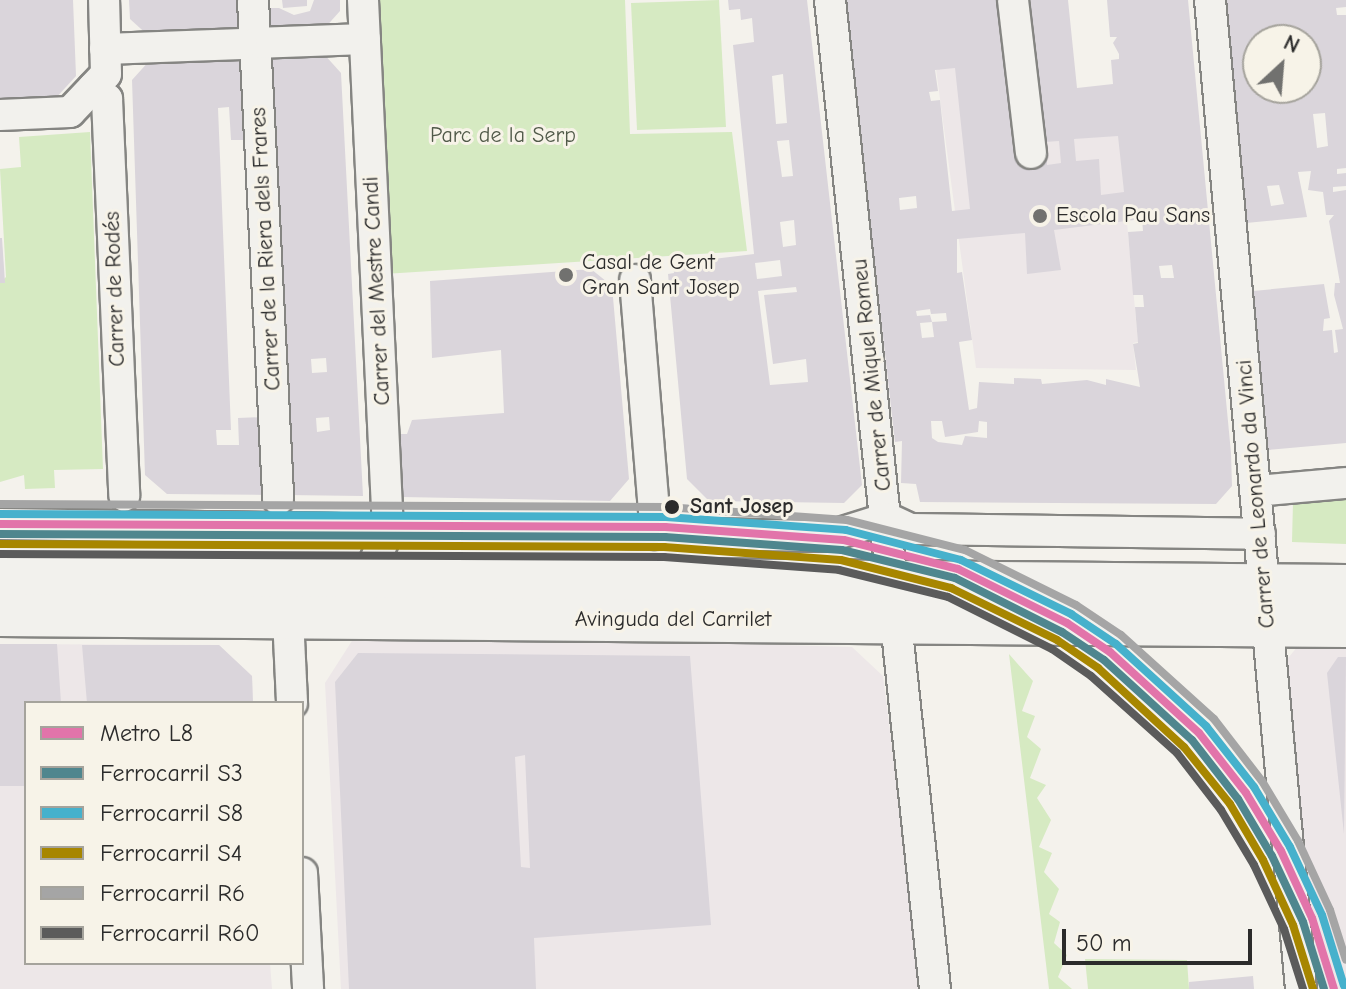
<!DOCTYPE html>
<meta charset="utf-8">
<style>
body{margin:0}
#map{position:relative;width:1346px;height:989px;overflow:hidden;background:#f4f2ec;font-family:"Comic Neue",sans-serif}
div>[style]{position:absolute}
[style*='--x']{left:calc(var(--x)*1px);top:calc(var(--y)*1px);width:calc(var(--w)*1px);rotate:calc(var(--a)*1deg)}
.built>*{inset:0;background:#ede7e8}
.green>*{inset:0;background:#d6eac2}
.building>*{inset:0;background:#dad5db}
.roads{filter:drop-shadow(2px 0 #858582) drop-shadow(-2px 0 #858582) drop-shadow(0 2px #858582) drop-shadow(0 -2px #858582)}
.street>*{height:30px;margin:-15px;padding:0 15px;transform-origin:15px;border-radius:15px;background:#f2f1ed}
.secondary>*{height:42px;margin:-21px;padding:0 21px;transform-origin:21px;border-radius:21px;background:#f2f1ed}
.rail-1>*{height:8px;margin:-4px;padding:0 4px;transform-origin:4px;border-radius:4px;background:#4f868e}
.rail-2>*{height:8px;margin:-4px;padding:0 4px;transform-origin:4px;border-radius:4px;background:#46b1cc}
.rail-3>*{height:8px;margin:-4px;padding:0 4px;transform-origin:4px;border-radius:4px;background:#a78600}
.rail-4>*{height:8px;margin:-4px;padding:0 4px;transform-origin:4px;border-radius:4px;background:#a5a5a5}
.rail-5>*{height:8px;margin:-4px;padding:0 4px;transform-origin:4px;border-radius:4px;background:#5b5b5b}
.metro-1>*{height:8px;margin:-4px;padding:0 4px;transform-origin:4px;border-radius:4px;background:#e274aa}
.dots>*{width:22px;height:22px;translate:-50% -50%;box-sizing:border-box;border:4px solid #f7f3e8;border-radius:50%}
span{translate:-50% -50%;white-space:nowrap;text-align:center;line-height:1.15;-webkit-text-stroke:6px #f7f3e8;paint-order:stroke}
.park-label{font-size:22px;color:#505948}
.poi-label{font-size:22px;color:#2b2b2b}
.left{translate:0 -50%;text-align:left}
.street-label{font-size:22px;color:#2b2b2b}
.stop-label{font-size:22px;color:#2b2b2b;font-weight:700}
.legend{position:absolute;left:24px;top:701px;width:280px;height:264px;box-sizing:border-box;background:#f7f3e8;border:2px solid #a5a39c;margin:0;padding:10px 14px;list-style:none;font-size:24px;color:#2b2b2b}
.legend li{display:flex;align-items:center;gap:16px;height:40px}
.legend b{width:40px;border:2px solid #a5a39c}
.north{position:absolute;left:1242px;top:24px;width:80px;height:80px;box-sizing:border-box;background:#f7f3e8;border:2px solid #a5a39c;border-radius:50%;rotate:26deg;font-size:22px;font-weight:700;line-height:32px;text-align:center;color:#2b2b2b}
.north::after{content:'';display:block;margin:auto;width:28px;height:36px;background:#71716f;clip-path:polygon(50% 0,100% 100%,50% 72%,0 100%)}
.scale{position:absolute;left:1062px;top:929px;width:190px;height:36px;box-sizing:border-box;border:4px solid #2b2b2b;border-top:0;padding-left:10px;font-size:24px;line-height:28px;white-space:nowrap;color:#2b2b2b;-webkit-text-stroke:6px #f7f3e8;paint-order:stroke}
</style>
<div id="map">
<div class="built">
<div style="clip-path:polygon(1006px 62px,1017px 158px,1046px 154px,1045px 141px,1119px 135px,1138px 342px,1133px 343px,1136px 370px,976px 368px,936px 69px)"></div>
<div style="clip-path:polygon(357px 633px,852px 647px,883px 676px,923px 989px,341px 989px,325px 683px)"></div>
<div style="clip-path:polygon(0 644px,219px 645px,252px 676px,253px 703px,26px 703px,26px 963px,270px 963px,272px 989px,0 989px)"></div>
<div style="clip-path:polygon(1346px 644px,1346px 989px,1312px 989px,1284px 663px,1298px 646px)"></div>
</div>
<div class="green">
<div style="clip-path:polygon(368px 0,625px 0,630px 134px,732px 132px,747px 251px,384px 274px)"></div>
<div style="clip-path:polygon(719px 0,726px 127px,637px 130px,631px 3px)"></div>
<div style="clip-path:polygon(90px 132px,103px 469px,54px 470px,55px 488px,25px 489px,24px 475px,0 482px,0 283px,6px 277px,0 169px,21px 167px,19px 137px)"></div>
<div style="clip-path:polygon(1346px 495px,1346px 544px,1292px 542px,1293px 502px)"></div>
<div style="clip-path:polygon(1009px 654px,1033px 681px,1022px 711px,1035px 716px,1027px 737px,1041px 749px,1030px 778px,1046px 785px,1037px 798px,1051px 820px,1039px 847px,1052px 853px,1044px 872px,1059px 889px,1049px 914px,1060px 922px,1054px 943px,1067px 955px,1058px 977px,1072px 989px,1049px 989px)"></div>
<div style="clip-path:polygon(1085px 959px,1187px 960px,1189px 989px,1088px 989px)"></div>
</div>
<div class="building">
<div style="clip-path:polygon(0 0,73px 0,76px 76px,55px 99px,0 101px)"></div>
<div style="clip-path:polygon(129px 0,244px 0,246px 33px,151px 38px,130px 19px)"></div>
<div style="clip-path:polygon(282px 0,307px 0,307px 6px,283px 8px)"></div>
<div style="clip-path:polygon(314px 0,340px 0,340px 11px,323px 30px,264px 33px,263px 8px,279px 8px,294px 15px,310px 11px)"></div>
<div style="clip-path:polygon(evenodd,728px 0,807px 0,862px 485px,844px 503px,709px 501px,687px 479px,668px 274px,674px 273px,673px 264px,754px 254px,733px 45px,754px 42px,752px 18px,741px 20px,740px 9px,729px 10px,728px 0,783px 74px,787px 123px,776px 124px,772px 76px,783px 74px,728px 0,789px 140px,793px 176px,782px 177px,777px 141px,789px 140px,728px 0,794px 220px,796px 245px,783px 247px,780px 222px,794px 220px,728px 0,780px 260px,782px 276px,757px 279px,755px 263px,780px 260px,728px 0,796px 287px,797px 292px,764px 295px,773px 364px,806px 359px,808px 382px,770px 385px,758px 291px,796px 287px)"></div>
<div style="clip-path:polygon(evenodd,845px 0,999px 0,1016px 158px,1047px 155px,1047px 165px,1061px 163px,1059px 141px,1045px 142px,1029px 0,1068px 0,1077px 88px,1113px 84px,1111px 60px,1119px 59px,1119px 54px,1113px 43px,1117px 37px,1110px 37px,1107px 0,1188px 0,1231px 453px,1232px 486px,1216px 504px,920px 502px,916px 484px,901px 483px,902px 441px,895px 442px,845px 0,955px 68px,970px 209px,952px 211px,940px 100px,931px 101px,929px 92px,938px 91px,935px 70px,955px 68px,845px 0,1118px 136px,1124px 192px,1101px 195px,1099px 159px,1076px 161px,1074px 139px,1118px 136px,845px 0,916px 196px,917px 208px,900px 210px,899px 198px,916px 196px,845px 0,1142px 219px,1143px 231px,1128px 232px,1133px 295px,1143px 295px,1144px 307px,1135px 307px,1138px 343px,1133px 344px,1140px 387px,1106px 379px,1106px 385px,1087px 380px,1042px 384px,1041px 379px,1014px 378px,1014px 384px,979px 382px,977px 408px,969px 410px,959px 342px,972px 340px,962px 272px,957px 273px,957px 239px,1025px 233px,1027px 274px,1061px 270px,1054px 230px,1142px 219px,845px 0,1172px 265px,1174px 278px,1161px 278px,1159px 266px,1172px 265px,845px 0,930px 309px,931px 314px,946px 313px,947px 321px,932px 322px,934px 337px,922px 338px,920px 323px,932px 322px,930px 315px,917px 316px,916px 311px,930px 309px,845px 0,931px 421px,942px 421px,945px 437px,978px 432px,979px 421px,987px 422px,987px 438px,965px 436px,962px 445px,938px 442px,932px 438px,931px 421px)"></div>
<div style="clip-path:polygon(evenodd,1226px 0,1346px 0,1346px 7px,1336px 8px,1337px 15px,1346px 15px,1346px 168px,1337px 169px,1337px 174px,1346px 173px,1346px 186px,1333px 187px,1333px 192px,1346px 190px,1346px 443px,1268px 450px,1253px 291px,1324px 284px,1330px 318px,1324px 319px,1323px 331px,1332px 330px,1334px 353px,1338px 352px,1335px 330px,1343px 329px,1334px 295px,1335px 283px,1340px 283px,1329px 221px,1334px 215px,1326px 215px,1323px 192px,1308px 190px,1311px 171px,1298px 172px,1307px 217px,1246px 223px,1226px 0,1258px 40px,1306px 40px,1306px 88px,1258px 88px,1258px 40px,1226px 0,1325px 113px,1328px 146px,1317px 148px,1313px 114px,1325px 113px,1226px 0,1279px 185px,1284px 204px,1271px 206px,1267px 186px,1279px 185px)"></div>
<div style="clip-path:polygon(evenodd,323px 53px,341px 73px,363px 496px,287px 495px,268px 55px,323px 53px,326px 358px,327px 372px,312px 373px,311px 359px,326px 358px,323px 53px,329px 417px,330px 430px,317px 432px,316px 418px,329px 417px)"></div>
<div style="clip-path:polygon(249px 56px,253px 140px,231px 140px,229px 107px,218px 108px,231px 430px,216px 430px,217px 445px,239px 445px,238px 418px,266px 417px,270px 495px,167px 494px,145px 475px,132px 80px,151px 59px)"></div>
<div style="clip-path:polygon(0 238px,2px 238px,5px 283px,0 283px)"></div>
<div style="clip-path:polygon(591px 269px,612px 286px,629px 479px,610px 501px,402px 497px,399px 434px,407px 434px,412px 420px,504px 413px,501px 350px,432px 358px,430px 281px)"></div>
<div style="clip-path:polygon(0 644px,57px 644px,61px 703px,26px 703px,26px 786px,0 786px)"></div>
<div style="clip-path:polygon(82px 645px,219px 645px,252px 676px,253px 703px,87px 703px)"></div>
<div style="clip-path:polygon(evenodd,358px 653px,690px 656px,711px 925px,534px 938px,536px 989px,349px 989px,335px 682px,358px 653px,525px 755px,530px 868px,521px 867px,515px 757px,525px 755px)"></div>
<div style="clip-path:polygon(1338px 657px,1346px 657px,1344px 834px,1327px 673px)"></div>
<div style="clip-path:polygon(1253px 976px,1254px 989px,1189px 989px,1189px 982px)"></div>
</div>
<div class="roads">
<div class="street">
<div style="--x:253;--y:0;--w:500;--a:87.1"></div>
<div style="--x:363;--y:0;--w:531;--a:87.3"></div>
<div style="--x:388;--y:530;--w:51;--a:113.1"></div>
<div style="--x:830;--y:0;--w:995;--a:83.94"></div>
<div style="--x:1013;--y:0;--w:154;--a:83.3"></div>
<div style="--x:1210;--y:0;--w:993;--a:84.74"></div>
<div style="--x:255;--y:43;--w:110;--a:-2.1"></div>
<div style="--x:105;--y:49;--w:137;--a:-2.1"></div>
<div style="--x:93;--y:88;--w:18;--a:38"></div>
<div style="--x:107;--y:99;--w:397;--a:87.5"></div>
<div style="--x:0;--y:115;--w:70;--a:-2.5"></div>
<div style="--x:70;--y:112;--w:52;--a:-46.5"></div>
<div style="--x:106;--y:74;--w:74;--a:-91.5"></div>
<div style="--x:635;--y:280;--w:255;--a:85.3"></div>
<div style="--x:1267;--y:490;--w:79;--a:-5.1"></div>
<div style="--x:0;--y:524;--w:830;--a:0.83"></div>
<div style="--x:830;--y:536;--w:60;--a:-17.5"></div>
<div style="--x:887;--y:518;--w:26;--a:25"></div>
<div style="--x:911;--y:529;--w:349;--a:0.8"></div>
<div style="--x:288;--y:617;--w:86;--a:87.3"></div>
<div style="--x:302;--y:873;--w:116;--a:87"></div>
</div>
<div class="secondary">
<div style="--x:0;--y:574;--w:1346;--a:0.51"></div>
<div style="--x:0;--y:615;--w:1346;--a:0.47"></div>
</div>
</div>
<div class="rail-1">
<div style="--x:0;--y:534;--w:665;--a:0.26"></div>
<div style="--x:665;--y:537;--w:177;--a:4.2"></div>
<div style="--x:842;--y:550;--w:116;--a:13.9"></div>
<div style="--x:955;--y:578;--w:120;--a:26.8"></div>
<div style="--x:1062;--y:632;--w:50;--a:33.7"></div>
<div style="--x:1104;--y:660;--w:119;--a:42.3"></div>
<div style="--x:1192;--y:740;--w:75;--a:52.1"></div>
<div style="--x:1238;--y:799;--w:66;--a:59.2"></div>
<div style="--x:1272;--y:856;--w:73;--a:64.8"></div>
<div style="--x:1303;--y:922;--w:70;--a:72.6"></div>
</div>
<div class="rail-2">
<div style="--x:0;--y:514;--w:666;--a:0.26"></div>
<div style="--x:666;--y:517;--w:180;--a:4.1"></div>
<div style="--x:846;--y:530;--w:119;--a:14.6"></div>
<div style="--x:961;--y:560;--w:123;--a:26.1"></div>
<div style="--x:1071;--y:614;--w:54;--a:33.7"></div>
<div style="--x:1116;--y:644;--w:122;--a:42.3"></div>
<div style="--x:1206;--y:726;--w:78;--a:51.8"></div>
<div style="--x:1254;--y:787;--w:70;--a:59"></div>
<div style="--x:1290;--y:847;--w:75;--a:64.8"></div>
<div style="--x:1322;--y:915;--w:74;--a:72.8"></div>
</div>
<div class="rail-3">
<div style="--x:0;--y:544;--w:664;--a:0.26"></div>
<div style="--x:664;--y:547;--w:177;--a:4.2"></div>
<div style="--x:841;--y:560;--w:114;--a:14.3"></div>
<div style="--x:951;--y:588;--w:118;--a:26.1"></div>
<div style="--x:1057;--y:640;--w:50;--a:34.3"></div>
<div style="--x:1098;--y:668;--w:117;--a:42.6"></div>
<div style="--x:1184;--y:747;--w:73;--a:51.1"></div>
<div style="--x:1230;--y:804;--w:65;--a:59.5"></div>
<div style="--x:1263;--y:860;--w:72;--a:65.2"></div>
<div style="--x:1293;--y:925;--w:67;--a:72.6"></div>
</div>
<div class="rail-4">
<div style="--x:0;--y:504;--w:666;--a:0.26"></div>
<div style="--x:666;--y:507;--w:181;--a:4.1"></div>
<div style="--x:847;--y:520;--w:122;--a:14.3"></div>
<div style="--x:965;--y:550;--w:124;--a:26.4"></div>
<div style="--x:1076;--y:605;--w:54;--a:33.7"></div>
<div style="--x:1121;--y:635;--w:125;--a:42.1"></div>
<div style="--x:1214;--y:719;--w:78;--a:52.3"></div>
<div style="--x:1262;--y:781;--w:70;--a:59"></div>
<div style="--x:1298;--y:841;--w:76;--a:65.1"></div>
<div style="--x:1330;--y:910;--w:52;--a:72.3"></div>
</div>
<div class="rail-5">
<div style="--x:0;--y:554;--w:664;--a:0.26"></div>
<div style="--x:664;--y:557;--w:175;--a:4.2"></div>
<div style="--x:839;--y:570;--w:112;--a:13.9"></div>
<div style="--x:948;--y:597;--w:116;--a:26.6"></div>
<div style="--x:1052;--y:649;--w:47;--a:34.7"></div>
<div style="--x:1091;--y:676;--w:115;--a:41.8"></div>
<div style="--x:1177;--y:753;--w:72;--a:52.3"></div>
<div style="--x:1221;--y:810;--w:64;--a:59"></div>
<div style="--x:1254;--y:865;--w:71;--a:64.9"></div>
<div style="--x:1284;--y:929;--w:63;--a:72.4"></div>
</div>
<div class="metro-1">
<div style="--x:0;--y:524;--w:665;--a:0.26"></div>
<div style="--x:665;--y:527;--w:179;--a:4.2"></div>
<div style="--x:844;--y:540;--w:118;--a:14.3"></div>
<div style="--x:958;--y:569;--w:122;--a:26.4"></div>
<div style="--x:1067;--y:623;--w:52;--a:34"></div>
<div style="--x:1110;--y:652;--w:120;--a:42.3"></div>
<div style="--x:1199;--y:733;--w:76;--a:51.9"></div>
<div style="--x:1246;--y:793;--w:68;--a:58.9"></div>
<div style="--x:1281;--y:851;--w:74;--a:65.2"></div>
<div style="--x:1312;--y:918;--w:74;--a:72.8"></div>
</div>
<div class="dots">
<div style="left:1040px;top:216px;background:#71716f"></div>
<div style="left:566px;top:275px;background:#71716f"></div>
<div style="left:672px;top:507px;background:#2b2b2b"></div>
</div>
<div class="park-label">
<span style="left:503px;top:136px">Parc de la Serp</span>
</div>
<div class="poi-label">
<span class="left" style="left:1056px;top:216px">Escola Pau Sans</span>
<span class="left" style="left:582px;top:275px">Casal de Gent<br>Gran Sant Josep</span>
</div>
<div class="street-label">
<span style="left:266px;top:249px;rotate:-93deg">Carrer de la Riera dels Frares</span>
<span style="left:115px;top:289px;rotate:-92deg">Carrer de Rodés</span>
<span style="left:377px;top:291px;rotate:-93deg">Carrer del Mestre Candi</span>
<span style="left:872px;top:375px;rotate:-96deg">Carrer de Miquel Romeu</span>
<span style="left:1256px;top:494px;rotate:-95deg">Carrer de Leonardo da Vinci</span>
<span style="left:673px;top:620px">Avinguda del Carrilet</span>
</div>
<div class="stop-label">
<span class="left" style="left:690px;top:507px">Sant Josep</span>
</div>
<ul class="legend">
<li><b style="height:10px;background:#e274aa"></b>Metro L8</li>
<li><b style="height:10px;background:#4f868e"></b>Ferrocarril S3</li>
<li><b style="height:10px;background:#46b1cc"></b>Ferrocarril S8</li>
<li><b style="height:10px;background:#a78600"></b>Ferrocarril S4</li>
<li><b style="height:10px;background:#a5a5a5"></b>Ferrocarril R6</li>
<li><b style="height:10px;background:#5b5b5b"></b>Ferrocarril R60</li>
</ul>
<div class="north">N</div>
<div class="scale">50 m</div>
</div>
